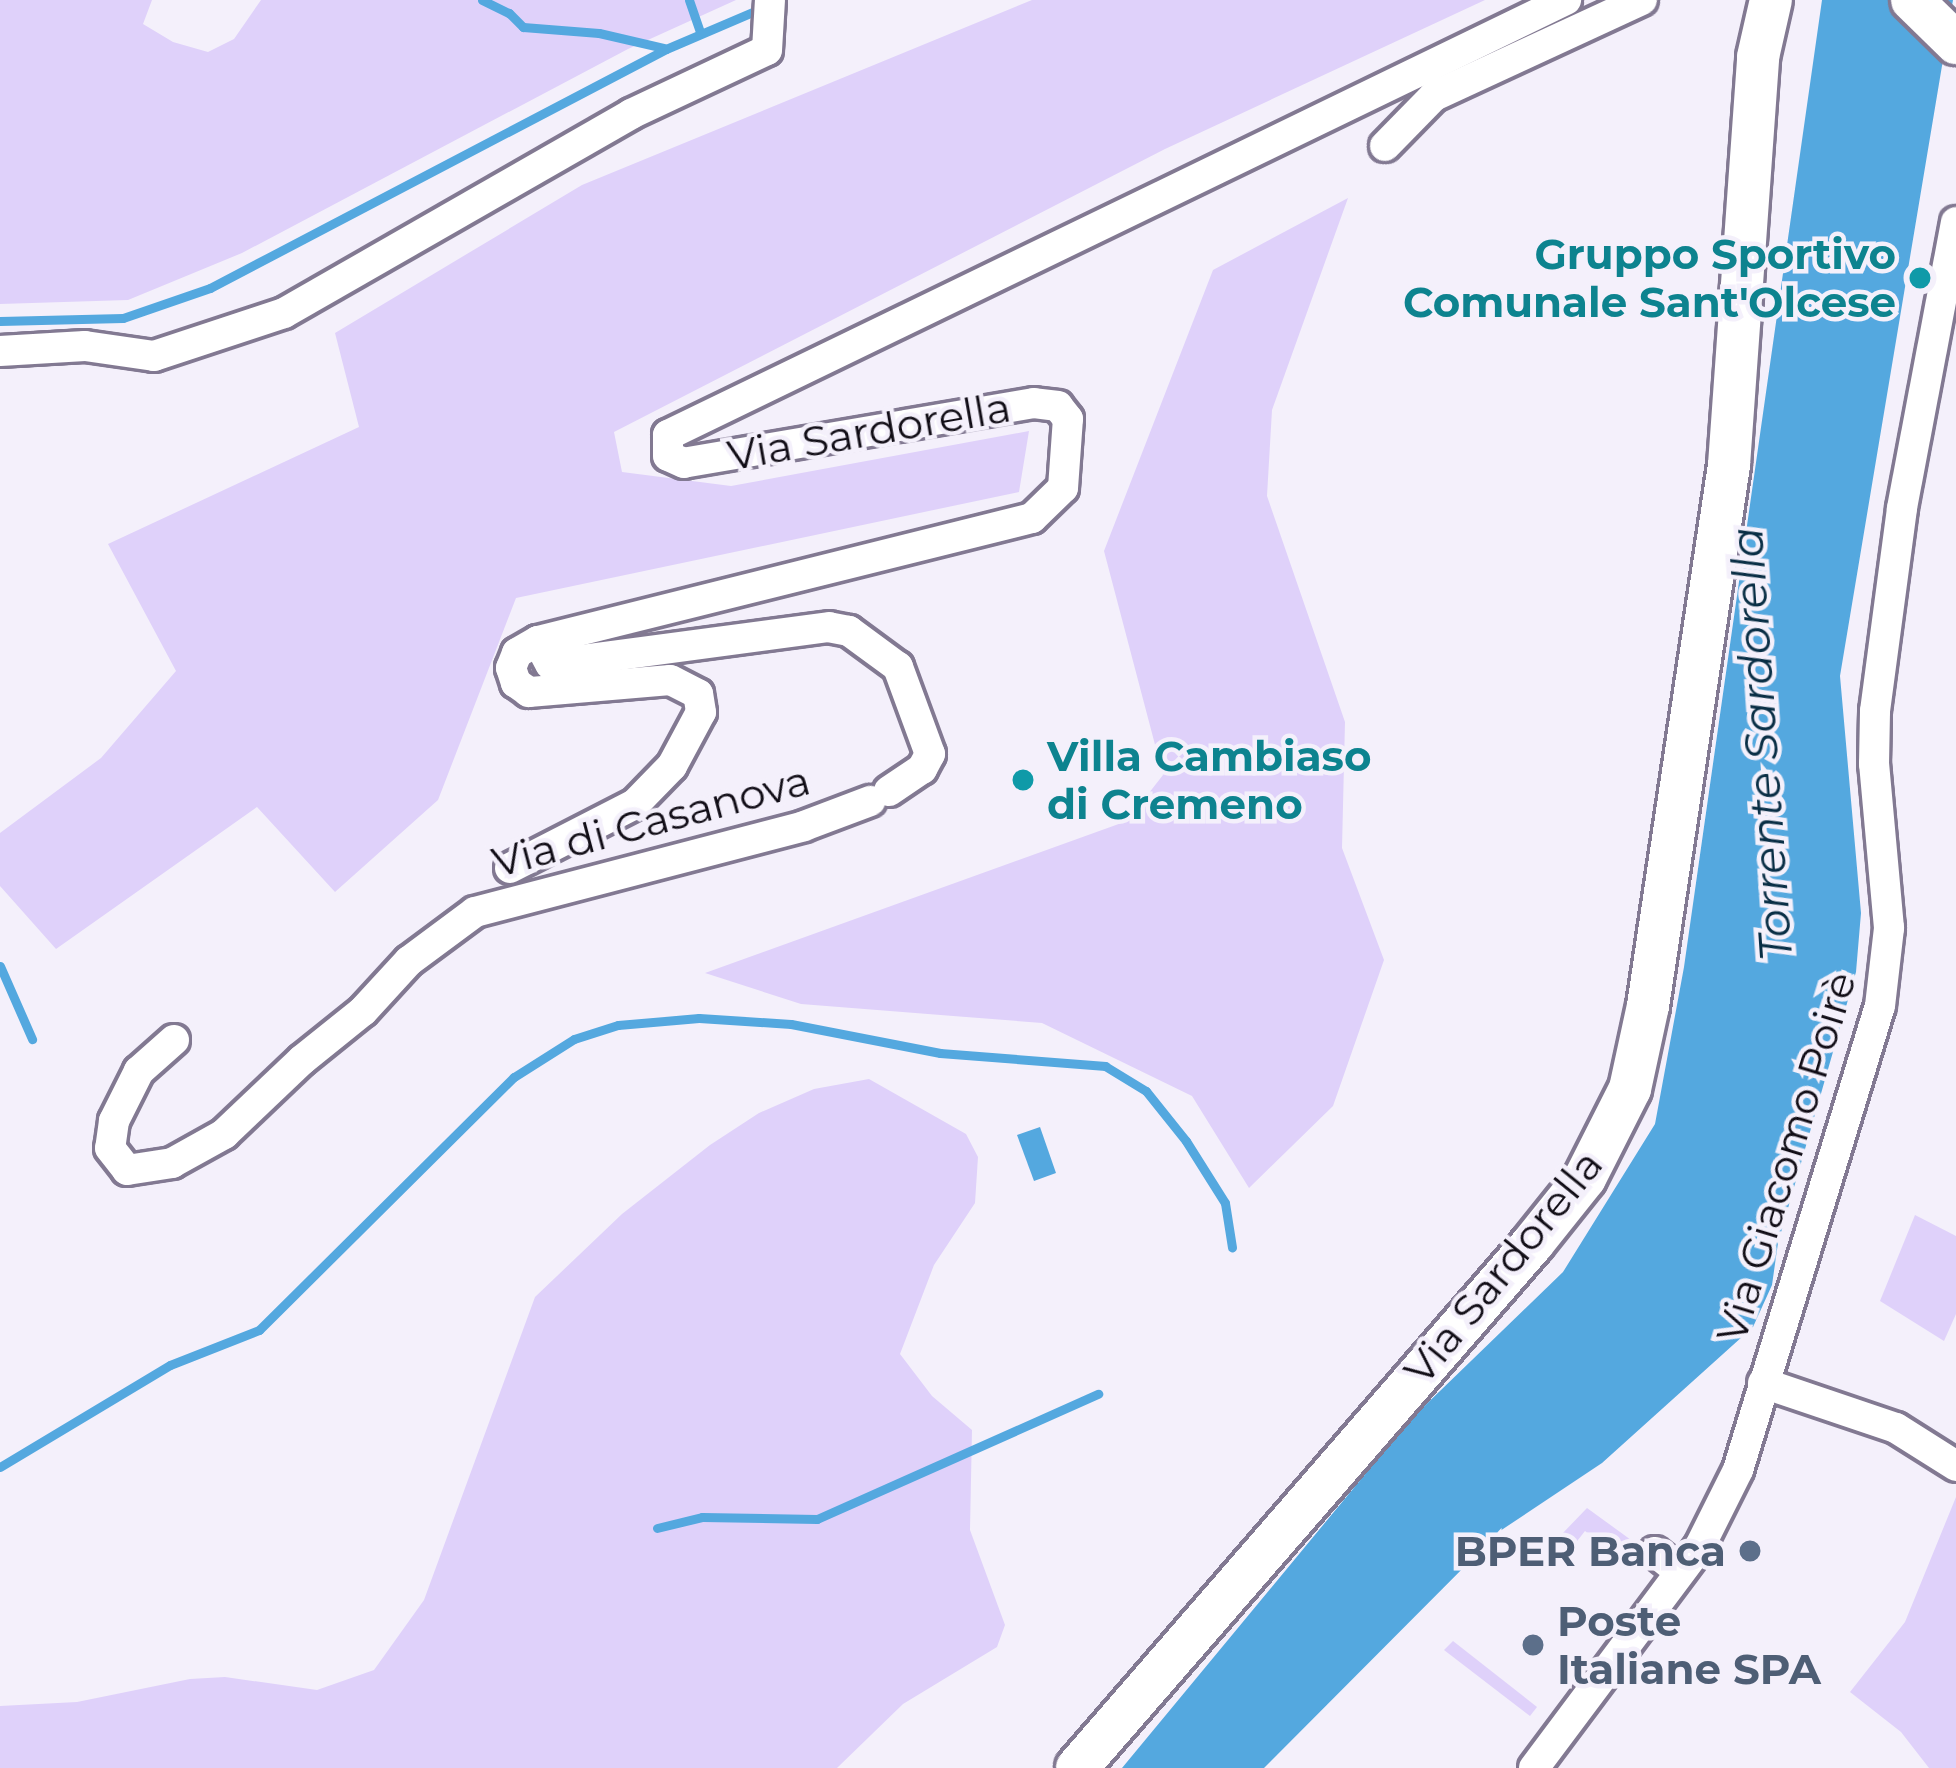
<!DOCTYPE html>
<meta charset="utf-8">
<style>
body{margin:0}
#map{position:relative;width:1956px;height:1768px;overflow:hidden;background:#f4f0fb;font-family:Montserrat,sans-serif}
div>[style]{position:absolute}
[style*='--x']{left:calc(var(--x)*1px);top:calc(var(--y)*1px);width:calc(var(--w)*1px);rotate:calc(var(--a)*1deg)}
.green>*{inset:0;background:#dfd1fa}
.water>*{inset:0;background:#54a8df}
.stream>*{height:9px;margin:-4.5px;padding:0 4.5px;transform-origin:4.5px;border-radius:4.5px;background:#54a8df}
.roads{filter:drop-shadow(3px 0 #827992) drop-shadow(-3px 0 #827992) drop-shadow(0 3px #827992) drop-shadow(0 -3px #827992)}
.street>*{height:30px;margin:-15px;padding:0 15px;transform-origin:15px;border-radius:15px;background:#fff}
.secondary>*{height:42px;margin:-21px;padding:0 21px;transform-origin:21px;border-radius:21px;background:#fff}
.dots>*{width:33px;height:33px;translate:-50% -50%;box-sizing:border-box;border:6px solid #f4f0fb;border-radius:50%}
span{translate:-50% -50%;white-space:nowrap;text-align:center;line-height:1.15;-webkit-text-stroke:9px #f4f0fb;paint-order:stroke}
.culture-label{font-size:42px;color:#0d838f;font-weight:700}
.right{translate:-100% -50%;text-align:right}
.left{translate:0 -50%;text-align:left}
.street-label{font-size:42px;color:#110d16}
.service-label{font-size:42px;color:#4e5e75;font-weight:700}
.water-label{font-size:45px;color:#092e45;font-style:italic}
</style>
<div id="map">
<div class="green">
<div style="clip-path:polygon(0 0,152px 0,143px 24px,173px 42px,208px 52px,234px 39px,261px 0,736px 0,628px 49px,242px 253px,128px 300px,0 304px)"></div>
<div style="clip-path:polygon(1032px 0,1485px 0,1165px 149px,614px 432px,622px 472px,731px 486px,1029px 431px,1019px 492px,516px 598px,438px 800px,335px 892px,257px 807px,56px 949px,0 886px,0 833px,101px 758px,176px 671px,108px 544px,359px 427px,335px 333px,582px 185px)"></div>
<div style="clip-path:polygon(1348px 198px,1272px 410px,1267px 496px,1345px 722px,1342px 848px,1384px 960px,1333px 1106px,1249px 1188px,1192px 1096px,1042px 1023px,801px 1004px,705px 973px,1127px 821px,1163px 775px,1104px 551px,1213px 270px)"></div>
<div style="clip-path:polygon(869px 1079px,966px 1134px,978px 1157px,975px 1203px,934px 1265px,900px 1354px,932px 1396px,972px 1430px,970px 1530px,1005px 1625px,997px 1647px,903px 1704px,837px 1768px,0 1768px,0 1706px,77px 1702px,190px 1679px,225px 1677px,317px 1690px,374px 1670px,424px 1600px,535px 1297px,622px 1214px,710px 1145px,759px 1113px,814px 1089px)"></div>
<div style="clip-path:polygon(1915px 1215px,1956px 1236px,1956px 1314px,1944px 1341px,1880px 1301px)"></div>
<div style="clip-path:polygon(1956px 1497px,1956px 1768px,1929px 1768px,1901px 1732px,1850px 1692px,1905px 1622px)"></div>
<div style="clip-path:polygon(1587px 1508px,1649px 1553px,1637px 1570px,1585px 1531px,1574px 1545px,1561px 1535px)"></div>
<div style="clip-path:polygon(1453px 1641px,1537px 1707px,1530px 1716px,1444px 1650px)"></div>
</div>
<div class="water">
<div style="clip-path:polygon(1822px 0,1953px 0,1840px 676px,1861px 913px,1856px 972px,1778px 1243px,1772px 1285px,1753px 1327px,1602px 1463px,1500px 1531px,1264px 1768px,1122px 1768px,1410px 1420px,1563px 1272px,1655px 1124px,1684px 967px)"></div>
<div style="clip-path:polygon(1040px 1127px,1056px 1173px,1034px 1181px,1017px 1135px)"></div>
</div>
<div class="stream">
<div style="--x:482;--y:0;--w:30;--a:26"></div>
<div style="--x:509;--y:13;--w:20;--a:45"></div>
<div style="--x:523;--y:27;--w:76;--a:4.5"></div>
<div style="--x:599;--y:33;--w:67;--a:13"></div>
<div style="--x:689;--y:0;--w:34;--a:71"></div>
<div style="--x:0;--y:321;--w:123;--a:-1.4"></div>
<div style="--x:123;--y:318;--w:92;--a:-19"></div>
<div style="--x:210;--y:288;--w:515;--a:-27.66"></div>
<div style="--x:666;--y:49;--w:104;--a:-23.1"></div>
<div style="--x:0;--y:966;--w:80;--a:66.3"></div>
<div style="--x:0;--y:1467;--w:198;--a:-31"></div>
<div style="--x:170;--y:1365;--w:96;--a:-21.5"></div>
<div style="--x:259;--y:1330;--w:359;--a:-44.8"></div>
<div style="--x:514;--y:1077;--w:71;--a:-32.3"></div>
<div style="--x:574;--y:1039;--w:46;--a:-17.7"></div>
<div style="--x:618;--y:1025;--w:81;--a:-4.9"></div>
<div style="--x:699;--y:1018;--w:92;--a:3.7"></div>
<div style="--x:791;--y:1024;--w:152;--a:11"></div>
<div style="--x:940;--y:1053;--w:166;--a:4.5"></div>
<div style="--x:1105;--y:1066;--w:48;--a:31.4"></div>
<div style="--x:1146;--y:1091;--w:64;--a:51.3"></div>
<div style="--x:1186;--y:1141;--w:73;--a:57.8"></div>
<div style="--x:1225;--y:1203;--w:45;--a:81"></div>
<div style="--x:657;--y:1528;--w:46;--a:-13.7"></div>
<div style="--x:702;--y:1517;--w:115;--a:1"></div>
<div style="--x:817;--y:1519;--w:308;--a:-24"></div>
</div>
<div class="roads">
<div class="street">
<div style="--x:1385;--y:146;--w:70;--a:-45.6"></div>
<div style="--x:1434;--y:96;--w:229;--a:-24.8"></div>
<div style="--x:0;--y:351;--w:85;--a:-3.4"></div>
<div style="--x:85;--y:346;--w:70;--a:8.2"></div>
<div style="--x:154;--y:356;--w:137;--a:-18.3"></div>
<div style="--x:284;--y:313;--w:400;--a:-29.8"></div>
<div style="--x:631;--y:114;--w:150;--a:-25.2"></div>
<div style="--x:767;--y:50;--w:50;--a:-86.6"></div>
<div style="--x:889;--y:791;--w:40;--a:-34"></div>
<div style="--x:922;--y:769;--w:17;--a:-62"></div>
<div style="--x:930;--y:754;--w:93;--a:-110.2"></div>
<div style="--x:898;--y:667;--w:61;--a:-143.7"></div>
<div style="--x:849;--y:631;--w:20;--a:-169"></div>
<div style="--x:829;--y:627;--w:281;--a:172.4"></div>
<div style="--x:550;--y:664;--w:26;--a:-118"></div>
<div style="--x:538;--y:641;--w:509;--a:-13.98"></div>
<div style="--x:1032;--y:518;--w:43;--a:-44.1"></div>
<div style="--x:1063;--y:488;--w:69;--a:-85.9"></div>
<div style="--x:1068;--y:419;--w:16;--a:-128"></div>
<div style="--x:1058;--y:406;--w:24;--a:-173"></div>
<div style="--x:1034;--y:403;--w:355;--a:170.3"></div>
<div style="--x:684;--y:463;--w:17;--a:-156"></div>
<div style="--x:668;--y:456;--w:21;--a:-90"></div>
<div style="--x:668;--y:435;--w:998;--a:-25.85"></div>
<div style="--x:510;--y:868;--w:140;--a:-27.1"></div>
<div style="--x:635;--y:804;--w:53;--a:-45.8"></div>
<div style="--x:672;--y:766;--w:61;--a:-61.8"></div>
<div style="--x:701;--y:712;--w:18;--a:-99"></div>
<div style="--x:698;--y:694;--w:31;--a:-153"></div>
<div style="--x:670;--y:680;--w:142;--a:175.1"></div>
<div style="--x:529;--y:692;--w:16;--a:-145"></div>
<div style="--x:516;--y:683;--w:16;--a:-108"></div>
<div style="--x:511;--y:668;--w:16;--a:-68"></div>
<div style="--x:517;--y:653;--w:24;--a:-30"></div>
<div style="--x:174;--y:1040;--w:47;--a:138.5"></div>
<div style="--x:139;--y:1071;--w:56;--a:116.6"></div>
<div style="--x:114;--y:1121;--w:27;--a:98"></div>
<div style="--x:110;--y:1148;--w:28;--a:52"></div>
<div style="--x:127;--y:1170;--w:46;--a:-8.8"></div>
<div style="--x:172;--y:1163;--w:60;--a:-29.1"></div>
<div style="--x:224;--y:1134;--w:108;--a:-43.5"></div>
<div style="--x:302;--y:1060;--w:78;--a:-38.8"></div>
<div style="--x:363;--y:1011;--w:68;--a:-47.4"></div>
<div style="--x:409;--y:961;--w:82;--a:-36.6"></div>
<div style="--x:475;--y:912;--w:340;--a:-14.6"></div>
<div style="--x:804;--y:826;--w:71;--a:-20.7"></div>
<div style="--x:1763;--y:1383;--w:140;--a:18.7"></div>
<div style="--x:1896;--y:1428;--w:71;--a:32.3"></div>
<div style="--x:1655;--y:1552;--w:32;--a:39"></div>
<div style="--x:1534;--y:1768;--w:277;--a:-53.2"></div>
<div style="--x:1700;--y:1546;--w:85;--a:-63.4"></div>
<div style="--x:1738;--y:1470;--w:485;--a:-73"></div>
<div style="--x:1880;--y:1006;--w:79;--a:-83.4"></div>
<div style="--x:1889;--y:928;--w:165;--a:-95.2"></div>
<div style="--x:1874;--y:764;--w:53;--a:-88.9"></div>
<div style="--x:1875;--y:711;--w:205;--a:-82.4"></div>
<div style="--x:1902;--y:508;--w:291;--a:-79.3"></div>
</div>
<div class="secondary">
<div style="--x:1912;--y:0;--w:62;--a:44.3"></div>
<div style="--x:1077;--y:1768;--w:695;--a:-49.02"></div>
<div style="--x:1533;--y:1243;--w:83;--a:-51.3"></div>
<div style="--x:1585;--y:1178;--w:100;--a:-63.2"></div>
<div style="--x:1630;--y:1089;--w:85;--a:-77.8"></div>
<div style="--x:1648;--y:1006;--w:547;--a:-81.48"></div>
<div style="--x:1729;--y:465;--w:409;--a:-85.9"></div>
<div style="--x:1758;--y:57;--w:58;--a:-77.2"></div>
</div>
</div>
<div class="dots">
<div style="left:1920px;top:278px;background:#0f9aa8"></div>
<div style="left:1023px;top:780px;background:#0f9aa8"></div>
<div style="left:1750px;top:1551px;background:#5c6f8a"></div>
<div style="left:1533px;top:1645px;background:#5c6f8a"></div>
</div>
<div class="culture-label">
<span class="right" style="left:1896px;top:278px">Gruppo Sportivo<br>Comunale Sant'Olcese</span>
<span class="left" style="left:1047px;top:780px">Villa Cambiaso<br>di Cremeno</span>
</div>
<div class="street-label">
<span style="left:869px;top:431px;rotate:-10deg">Via Sardorella</span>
<span style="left:651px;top:821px;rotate:-15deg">Via di Casanova</span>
<span style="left:1786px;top:1157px;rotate:-73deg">Via Giacomo Poirè</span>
<span style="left:1503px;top:1267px;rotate:-51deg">Via Sardorella</span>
</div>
<div class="service-label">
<span class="right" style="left:1726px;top:1551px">BPER Banca</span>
<span class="left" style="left:1557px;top:1645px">Poste<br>Italiane SPA</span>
</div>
<div class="water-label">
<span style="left:1761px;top:744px;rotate:-94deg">Torrente Sardorella</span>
</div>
</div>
